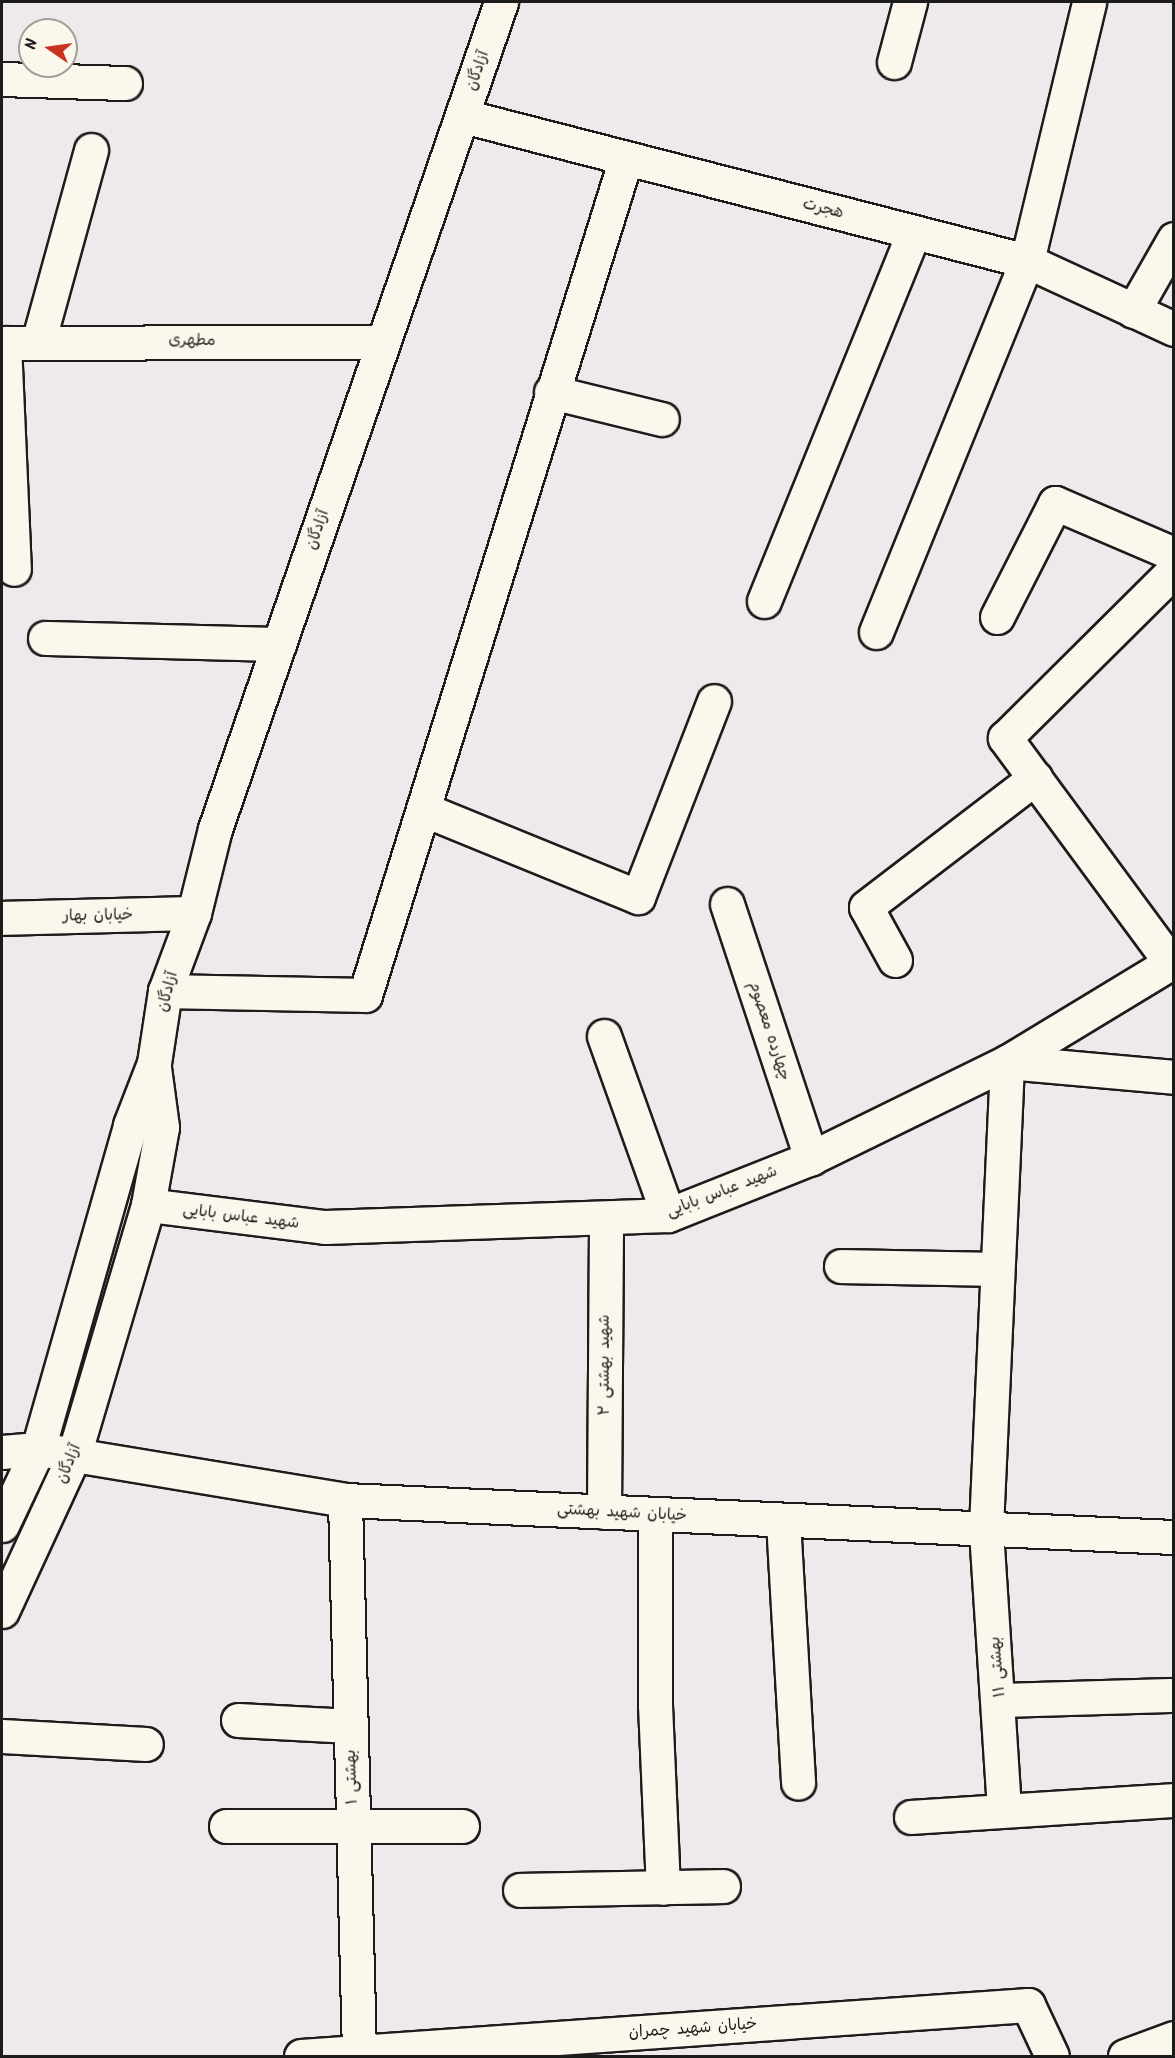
<!DOCTYPE html>
<meta charset="utf-8">
<style>
body{margin:0}
#map{position:relative;width:1175px;height:2058px;overflow:hidden;background:#eeeaeb;font-family:Kalam,"Playpen Sans Arabic",sans-serif}
div>[style]{position:absolute}
[style*='--x']{left:calc(var(--x)*1px);top:calc(var(--y)*1px);width:calc(var(--w)*1px);rotate:calc(var(--a)*1deg)}
.roads{filter:drop-shadow(2px 0 #1c1c1c) drop-shadow(-2px 0 #1c1c1c) drop-shadow(0 2px #1c1c1c) drop-shadow(0 -2px #1c1c1c)}
.minor>*{height:33px;margin:-16.5px;padding:0 16.5px;transform-origin:16.5px;border-radius:16.5px;background:#fbf7ec}
.major>*{height:33px;margin:-16.5px;padding:0 16.5px;transform-origin:16.5px;border-radius:16.5px;background:#fbf7ec}
span{translate:-50% -50%;white-space:nowrap;text-align:center;line-height:1.15;-webkit-text-stroke:4.5px #fbf7ec;paint-order:stroke}
.street-label{font-size:16px;color:#1c1c1c}
.frame{position:absolute;inset:0;border:3px solid #1c1c1c;pointer-events:none}
.north{position:absolute;left:18px;top:18px;width:60px;height:60px;box-sizing:border-box;background:#fbf7ec;border:2px solid #a29f99;border-radius:50%;rotate:283deg;font-size:16px;font-weight:700;line-height:24px;text-align:center;color:#1c1c1c}
.north::after{content:'';display:block;margin:auto;width:21px;height:27px;background:#c8321e;clip-path:polygon(50% 0,100% 100%,50% 72%,0 100%)}
</style>
<div id="map">
<div class="roads">
<div class="minor">
<div style="--x:894;--y:62;--w:62;--a:-75.1"></div>
<div style="--x:2;--y:79;--w:123;--a:1.9"></div>
<div style="--x:463;--y:116;--w:582;--a:14.42"></div>
<div style="--x:1027;--y:261;--w:162;--a:24.8"></div>
<div style="--x:1133;--y:311;--w:83;--a:-60.3"></div>
<div style="--x:39;--y:339;--w:196;--a:-74.6"></div>
<div style="--x:2;--y:343;--w:380;--a:-0.2"></div>
<div style="--x:4;--y:343;--w:226;--a:87.5"></div>
<div style="--x:551;--y:392;--w:114;--a:13.7"></div>
<div style="--x:764;--y:601;--w:398;--a:-67.9"></div>
<div style="--x:997;--y:617;--w:128;--a:-63"></div>
<div style="--x:1055;--y:503;--w:129;--a:23.2"></div>
<div style="--x:876;--y:632;--w:401;--a:-67.9"></div>
<div style="--x:1027;--y:261;--w:266;--a:-76.5"></div>
<div style="--x:45;--y:638;--w:234;--a:1.5"></div>
<div style="--x:425;--y:810;--w:230;--a:22.2"></div>
<div style="--x:638;--y:897;--w:210;--a:-68.8"></div>
<div style="--x:727;--y:904;--w:268;--a:71.7"></div>
<div style="--x:2;--y:918;--w:192;--a:-1.5"></div>
<div style="--x:895;--y:960;--w:60;--a:-118.7"></div>
<div style="--x:866;--y:907;--w:213;--a:-37.4"></div>
<div style="--x:1171;--y:963;--w:280;--a:-126.4"></div>
<div style="--x:1005;--y:738;--w:238;--a:-44.8"></div>
<div style="--x:165;--y:991;--w:200;--a:1.1"></div>
<div style="--x:365;--y:995;--w:877;--a:-72.68"></div>
<div style="--x:604;--y:1036;--w:190;--a:70.3"></div>
<div style="--x:148;--y:1205;--w:178;--a:7.1"></div>
<div style="--x:325;--y:1227;--w:343;--a:-2"></div>
<div style="--x:668;--y:1215;--w:154;--a:-21.7"></div>
<div style="--x:811;--y:1158;--w:218;--a:-26.1"></div>
<div style="--x:1007;--y:1062;--w:195;--a:-31.2"></div>
<div style="--x:841;--y:1266;--w:156;--a:1.1"></div>
<div style="--x:2;--y:1452;--w:36;--a:-5"></div>
<div style="--x:38;--y:1449;--w:36;--a:9"></div>
<div style="--x:74;--y:1455;--w:261;--a:-73.5"></div>
<div style="--x:148;--y:1205;--w:79;--a:-79.8"></div>
<div style="--x:162;--y:1127;--w:60;--a:-97.7"></div>
<div style="--x:345;--y:1500;--w:554;--a:88.55"></div>
<div style="--x:604;--y:1512;--w:294;--a:-89.6"></div>
<div style="--x:655;--y:1514;--w:191;--a:90"></div>
<div style="--x:655;--y:1705;--w:183;--a:87.5"></div>
<div style="--x:783;--y:1521;--w:262;--a:86.7"></div>
<div style="--x:2;--y:1525;--w:84;--a:-64.7"></div>
<div style="--x:38;--y:1449;--w:337;--a:-74.1"></div>
<div style="--x:130;--y:1125;--w:66;--a:-68.8"></div>
<div style="--x:154;--y:1063;--w:73;--a:-81.3"></div>
<div style="--x:165;--y:991;--w:83;--a:-69.6"></div>
<div style="--x:194;--y:913;--w:87;--a:-76"></div>
<div style="--x:215;--y:829;--w:875;--a:-70.92"></div>
<div style="--x:1001;--y:1700;--w:169;--a:-1.7"></div>
<div style="--x:238;--y:1720;--w:113;--a:3"></div>
<div style="--x:2;--y:1736;--w:144;--a:3.2"></div>
<div style="--x:1004;--y:1809;--w:283;--a:-93.7"></div>
<div style="--x:986;--y:1527;--w:465;--a:-87.4"></div>
<div style="--x:1007;--y:1062;--w:168;--a:5.1"></div>
<div style="--x:911;--y:1817;--w:264;--a:-3.7"></div>
<div style="--x:226;--y:1826;--w:236;--a:0"></div>
<div style="--x:520;--y:1890;--w:203;--a:-1.1"></div>
<div style="--x:301;--y:2056;--w:729;--a:-4.01"></div>
<div style="--x:1028;--y:2005;--w:56;--a:64.8"></div>
<div style="--x:1125;--y:2056;--w:52;--a:-20.2"></div>
</div>
<div class="major">
<div style="--x:2;--y:1611;--w:172;--a:-65.2"></div>
<div style="--x:74;--y:1455;--w:275;--a:9.4"></div>
<div style="--x:345;--y:1500;--w:830;--a:2.56"></div>
</div>
</div>
<div class="street-label">
<span style="left:478px;top:71px;rotate:-71deg">آزادگان</span>
<span style="left:823px;top:209px;rotate:14deg">هجرت</span>
<span style="left:192px;top:341px;rotate:1deg">مطهری</span>
<span style="left:318px;top:530px;rotate:-71deg">آزادگان</span>
<span style="left:98px;top:916px;rotate:-1deg">خیابان بهار</span>
<span style="left:168px;top:992px;rotate:-75deg">آزادگان</span>
<span style="left:769px;top:1031px;rotate:72deg">چهارده معصوم</span>
<span style="left:722px;top:1192px;rotate:-21deg">شهید عباس بابایی</span>
<span style="left:241px;top:1217px;rotate:7deg">شهید عباس بابایی</span>
<span style="left:605px;top:1365px;rotate:-90deg">شهید بهشتی ۲</span>
<span style="left:69px;top:1464px;rotate:-68deg">آزادگان</span>
<span style="left:622px;top:1513px;rotate:3deg">خیابان شهید بهشتی</span>
<span style="left:998px;top:1667px;rotate:-95deg">بهشتی ۱۱</span>
<span style="left:352px;top:1777px;rotate:-92deg">بهشتی ۱</span>
<span style="left:693px;top:2029px;rotate:-4deg">خیابان شهید چمران</span>
</div>
<div class="frame"></div>
<div class="north">N</div>
</div>
